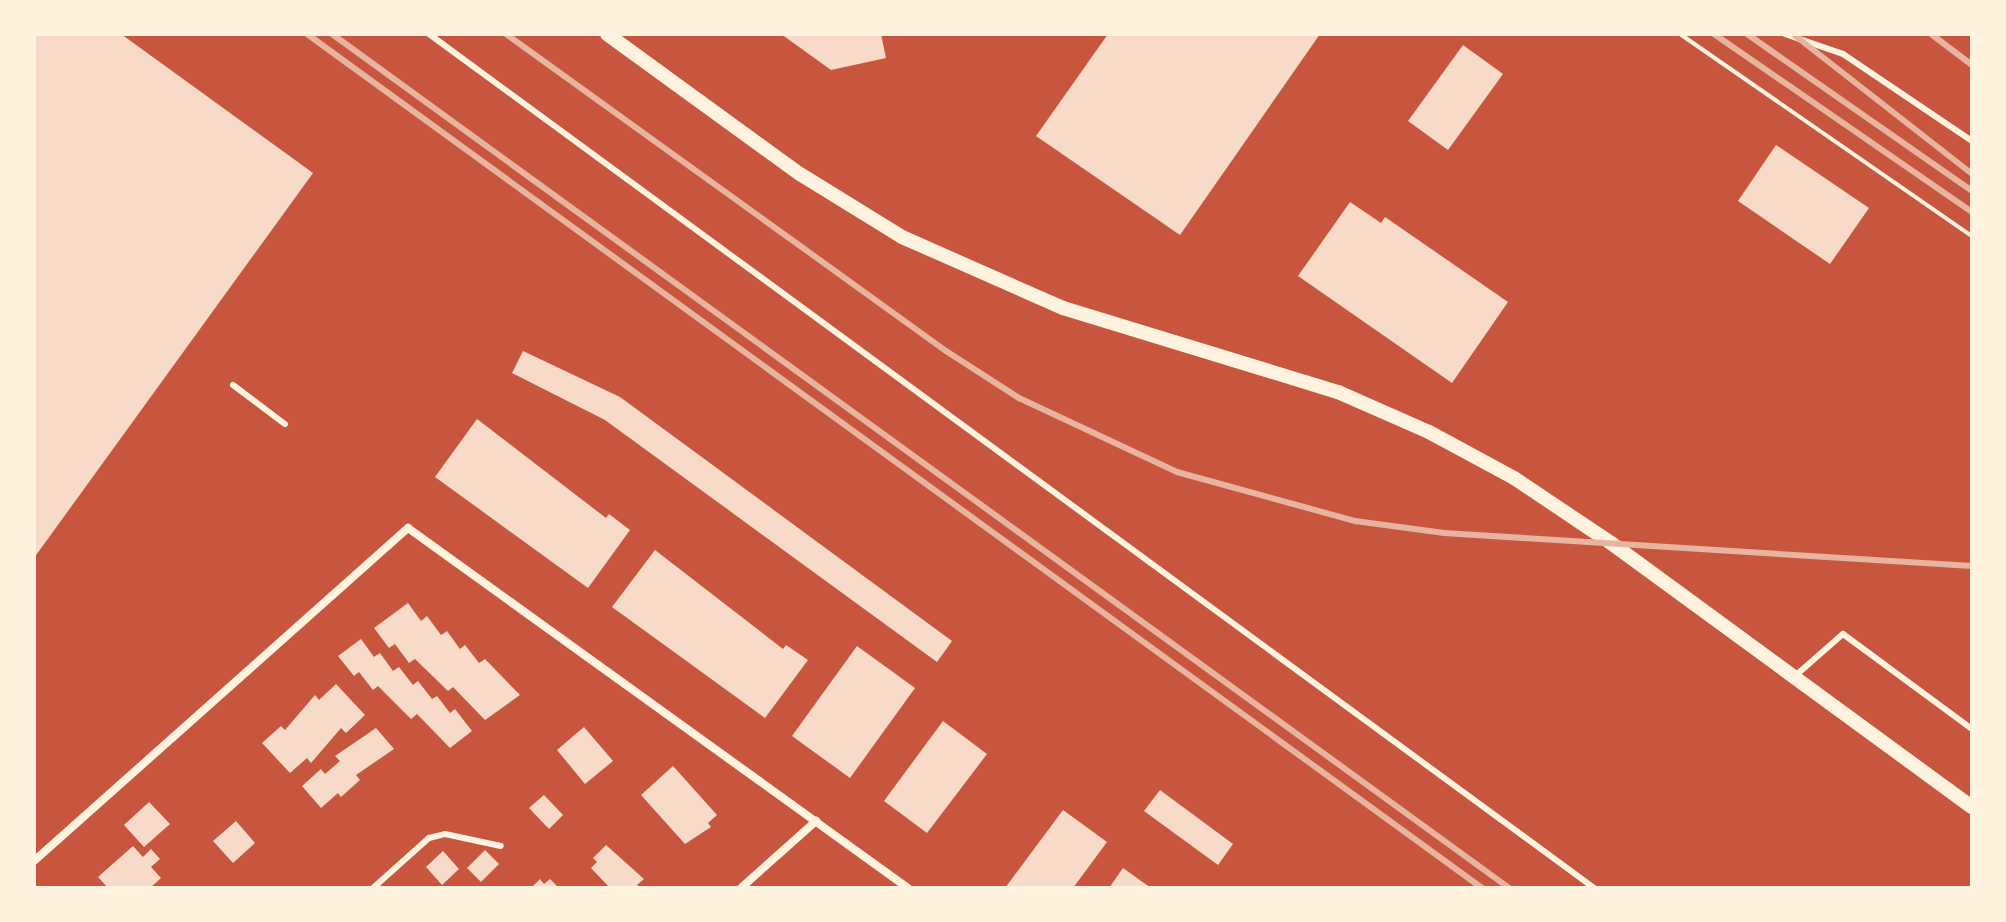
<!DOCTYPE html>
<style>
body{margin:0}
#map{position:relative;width:2006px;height:922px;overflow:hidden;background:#c8553d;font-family:"Noto Serif",serif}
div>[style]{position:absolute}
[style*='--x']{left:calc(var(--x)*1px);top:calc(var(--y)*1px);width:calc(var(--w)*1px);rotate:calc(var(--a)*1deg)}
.building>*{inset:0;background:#f7dbc8}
.path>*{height:4px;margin:-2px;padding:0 2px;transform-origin:2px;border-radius:2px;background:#fff3e0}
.service>*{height:6px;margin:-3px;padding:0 3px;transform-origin:3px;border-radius:3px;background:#fff3e0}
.minor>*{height:8px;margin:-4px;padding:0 4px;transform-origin:4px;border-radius:4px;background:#fff3e0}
.tertiary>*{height:14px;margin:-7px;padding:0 7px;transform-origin:7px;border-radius:7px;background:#fff3e0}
.rail>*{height:6px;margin:-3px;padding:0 3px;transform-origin:3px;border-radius:3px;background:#e9b49f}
span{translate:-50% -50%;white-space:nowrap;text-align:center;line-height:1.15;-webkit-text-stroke:6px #fff3e0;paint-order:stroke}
.frame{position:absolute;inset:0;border:36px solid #fff3e0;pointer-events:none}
</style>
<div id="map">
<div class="building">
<div style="clip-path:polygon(34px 34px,121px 34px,313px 173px,34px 558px)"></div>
<div style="clip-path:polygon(781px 34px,881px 34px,886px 58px,831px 70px)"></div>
<div style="clip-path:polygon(1108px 34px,1320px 34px,1180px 235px,1036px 136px)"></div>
<div style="clip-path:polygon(1463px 45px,1503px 74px,1448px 150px,1408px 121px)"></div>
<div style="clip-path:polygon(1776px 145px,1869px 208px,1830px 264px,1738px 201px)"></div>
<div style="clip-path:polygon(1350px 202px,1381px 223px,1385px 217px,1508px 302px,1452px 383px,1298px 276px)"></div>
<div style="clip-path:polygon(523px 351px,620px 397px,952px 641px,937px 662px,605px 420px,512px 373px)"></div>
<div style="clip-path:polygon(477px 419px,606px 518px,609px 514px,630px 530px,588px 588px,435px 477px)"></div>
<div style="clip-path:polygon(655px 550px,783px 649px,786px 645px,808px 660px,765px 718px,612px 607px)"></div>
<div style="clip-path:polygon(408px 603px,421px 621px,427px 616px,441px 635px,447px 631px,460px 649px,465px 645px,479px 663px,485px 659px,520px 695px,485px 720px,453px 687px,448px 691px,415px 659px,409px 663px,395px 644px,389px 648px,374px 628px)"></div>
<div style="clip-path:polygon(361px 639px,374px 657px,380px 653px,393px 671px,399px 667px,413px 685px,418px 681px,432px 699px,437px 696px,450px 713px,455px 709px,472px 731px,450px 748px,417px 714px,411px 719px,378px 686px,373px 690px,359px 672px,354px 676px,338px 656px)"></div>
<div style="clip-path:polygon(857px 646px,915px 688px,850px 778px,792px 736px)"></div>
<div style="clip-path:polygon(336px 684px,365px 715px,346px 733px,341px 728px,311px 763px,307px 758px,290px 773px,262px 743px,281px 726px,285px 730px,315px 695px,319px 700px)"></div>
<div style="clip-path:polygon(943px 721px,987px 754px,927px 833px,884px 801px)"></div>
<div style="clip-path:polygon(584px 727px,613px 761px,585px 784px,557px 750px)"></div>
<div style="clip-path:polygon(376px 728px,394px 749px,356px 775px,360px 780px,341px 797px,338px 793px,321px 808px,302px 786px,321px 769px,325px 774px,340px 761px,335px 756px)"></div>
<div style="clip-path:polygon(673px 766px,717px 815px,708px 823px,711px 827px,685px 844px,641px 795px)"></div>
<div style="clip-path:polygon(1160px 790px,1233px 844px,1218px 865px,1144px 811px)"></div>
<div style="clip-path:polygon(544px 795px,563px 815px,549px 829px,529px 808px)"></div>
<div style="clip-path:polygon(149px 802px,170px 824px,144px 847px,124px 825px)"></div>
<div style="clip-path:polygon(1063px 810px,1107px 842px,1073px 888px,1005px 888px)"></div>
<div style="clip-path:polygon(236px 821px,255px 843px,233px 863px,213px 841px)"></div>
<div style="clip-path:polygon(606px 845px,644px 879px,637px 885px,640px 888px,610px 888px,591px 868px,597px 862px,593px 858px)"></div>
<div style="clip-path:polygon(133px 846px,143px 857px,151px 849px,160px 859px,151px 867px,161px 878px,150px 888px,108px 888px,98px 877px)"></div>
<div style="clip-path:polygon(485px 850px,499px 864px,481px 882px,467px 868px)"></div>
<div style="clip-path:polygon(443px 851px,459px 869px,442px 885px,426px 867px)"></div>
<div style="clip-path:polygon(1123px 868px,1151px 888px,1109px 888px)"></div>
<div style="clip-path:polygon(540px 879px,544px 884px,550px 879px,559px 888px,531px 888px)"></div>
</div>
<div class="path">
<div style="--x:1680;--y:34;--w:355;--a:34.7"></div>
</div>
<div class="service">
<div style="--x:429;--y:34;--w:1444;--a:36.24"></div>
<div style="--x:1785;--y:34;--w:61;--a:19"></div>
<div style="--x:1843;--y:54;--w:156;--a:34"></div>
<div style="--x:233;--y:385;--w:65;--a:36.9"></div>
<div style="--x:1795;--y:676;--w:64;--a:-41.2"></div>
<div style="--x:1843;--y:634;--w:160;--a:36.4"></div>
<div style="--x:373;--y:888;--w:75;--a:-41.8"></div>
<div style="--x:429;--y:838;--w:16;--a:-14"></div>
<div style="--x:445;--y:834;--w:57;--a:12.1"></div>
</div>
<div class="minor">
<div style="--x:34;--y:861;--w:501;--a:-41.68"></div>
<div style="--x:408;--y:528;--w:616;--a:35.75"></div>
<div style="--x:741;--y:888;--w:101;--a:-41.8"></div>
</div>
<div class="tertiary">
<div style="--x:607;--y:34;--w:238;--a:36"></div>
<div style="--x:800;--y:174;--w:120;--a:31.7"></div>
<div style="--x:902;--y:237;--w:176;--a:23.8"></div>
<div style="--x:1063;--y:308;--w:288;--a:17"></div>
<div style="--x:1338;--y:392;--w:99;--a:23.7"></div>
<div style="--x:1429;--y:432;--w:97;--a:28.4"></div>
<div style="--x:1514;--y:478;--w:117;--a:33.8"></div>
<div style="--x:1611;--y:543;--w:447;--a:36.2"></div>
</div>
<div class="rail">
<div style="--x:307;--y:34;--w:1453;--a:36.01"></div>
<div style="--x:332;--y:34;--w:1454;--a:35.96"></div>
<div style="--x:506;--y:34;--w:542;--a:35.77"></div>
<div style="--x:946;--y:351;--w:87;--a:32.8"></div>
<div style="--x:1019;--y:398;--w:174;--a:25.1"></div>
<div style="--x:1177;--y:472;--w:185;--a:15.4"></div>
<div style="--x:1355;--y:521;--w:90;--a:7.7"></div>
<div style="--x:1444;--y:533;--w:529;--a:3.58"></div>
<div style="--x:1714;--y:34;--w:313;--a:34.6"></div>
<div style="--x:1747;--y:34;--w:274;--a:34.9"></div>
<div style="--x:1793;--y:34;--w:227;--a:38"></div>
<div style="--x:1931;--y:34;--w:51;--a:37.1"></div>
</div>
<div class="frame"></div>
</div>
